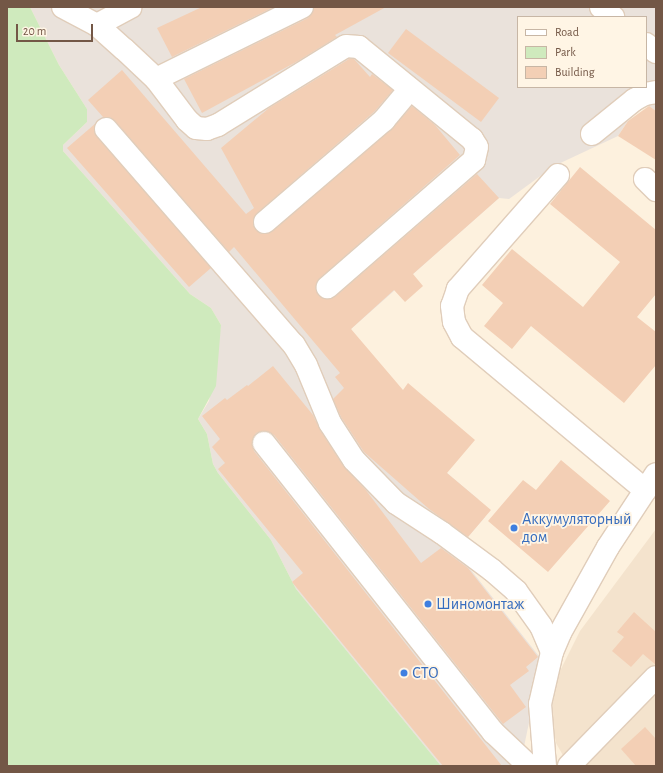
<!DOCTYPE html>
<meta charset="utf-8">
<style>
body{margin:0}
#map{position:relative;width:663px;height:773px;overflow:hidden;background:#fdf1de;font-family:"Alegreya Sans",sans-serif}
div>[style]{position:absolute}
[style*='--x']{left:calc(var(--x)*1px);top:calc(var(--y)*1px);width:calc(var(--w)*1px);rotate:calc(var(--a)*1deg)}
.residential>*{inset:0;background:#f4e3cd}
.industrial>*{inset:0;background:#eae2db}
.green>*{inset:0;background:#cfeabd}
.building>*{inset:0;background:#f3cfb5}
.roads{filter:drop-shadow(1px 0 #e0cdba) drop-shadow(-1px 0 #e0cdba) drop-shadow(0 1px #e0cdba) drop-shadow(0 -1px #e0cdba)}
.minor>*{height:22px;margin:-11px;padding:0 11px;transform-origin:11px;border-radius:11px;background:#fff}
.dots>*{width:11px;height:11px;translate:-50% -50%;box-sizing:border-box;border:2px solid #fff5e5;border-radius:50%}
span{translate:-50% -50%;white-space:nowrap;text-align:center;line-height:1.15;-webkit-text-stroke:3.5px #fff5e5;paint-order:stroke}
.shop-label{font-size:16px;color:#366cbe}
.left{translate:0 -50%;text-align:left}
.frame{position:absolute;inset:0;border:8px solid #735746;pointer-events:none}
.legend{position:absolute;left:517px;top:16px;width:130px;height:72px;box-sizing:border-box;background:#fff5e5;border:1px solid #c7b6a5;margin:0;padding:5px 7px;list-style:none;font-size:12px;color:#735746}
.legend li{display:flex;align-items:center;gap:8px;height:20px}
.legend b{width:20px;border:1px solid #c7b6a5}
.scale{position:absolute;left:16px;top:24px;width:77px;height:18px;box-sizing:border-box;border:2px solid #735746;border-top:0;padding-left:5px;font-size:12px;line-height:14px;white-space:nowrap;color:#735746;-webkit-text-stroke:3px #fff5e5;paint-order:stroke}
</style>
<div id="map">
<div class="residential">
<div style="clip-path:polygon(656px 529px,656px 766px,569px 766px,556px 743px,553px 727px,553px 696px,558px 675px,580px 631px)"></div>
</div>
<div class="industrial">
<div style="clip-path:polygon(evenodd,30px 7px,656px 7px,656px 111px,641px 101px,618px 136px,554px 166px,509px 199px,499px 198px,351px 329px,447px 473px,478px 499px,485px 517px,456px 551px,542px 660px,520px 766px,441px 766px,296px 589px,271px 540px,218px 473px,213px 464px,207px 434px,198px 419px,209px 401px,221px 325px,211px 308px,190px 294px,63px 151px,63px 145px,87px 122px,87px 109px,59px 65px,30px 7px,518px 17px,646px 17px,646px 87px,518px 87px,518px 17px)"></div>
</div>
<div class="green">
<div style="clip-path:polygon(7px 7px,30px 7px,59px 65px,87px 109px,87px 122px,63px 145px,63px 151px,190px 294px,211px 308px,221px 325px,216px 386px,198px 419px,207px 434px,213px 464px,218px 473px,271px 540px,296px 589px,441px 766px,7px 766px)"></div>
</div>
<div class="building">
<div style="clip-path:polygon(202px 7px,274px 7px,172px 57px,157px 28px)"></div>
<div style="clip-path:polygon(314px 7px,386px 7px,335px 35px,337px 37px,298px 61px,202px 113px,184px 79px,308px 18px)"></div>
<div style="clip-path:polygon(406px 29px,499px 98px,481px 122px,388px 53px)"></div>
<div style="clip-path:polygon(349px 59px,354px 59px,370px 77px,372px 74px,393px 90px,375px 111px,257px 213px,253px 225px,261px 234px,273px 231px,392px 129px,412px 106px,435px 125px,460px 155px,320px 278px,316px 289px,319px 295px,330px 299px,336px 296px,477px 174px,499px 198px,413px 274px,423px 286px,405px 302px,394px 290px,351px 329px,403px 390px,408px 383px,475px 440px,447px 473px,491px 510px,468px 537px,429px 509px,364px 452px,341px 417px,333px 399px,344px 388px,335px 377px,340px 373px,234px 247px,229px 252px,115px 121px,110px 117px,101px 118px,103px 117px,88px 100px,122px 70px,246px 214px,254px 208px,221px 148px,269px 108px)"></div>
<div style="clip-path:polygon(649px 106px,656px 111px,656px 160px,618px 136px,628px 121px)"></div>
<div style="clip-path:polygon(96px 123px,94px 131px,97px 137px,211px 268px,189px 287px,67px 148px)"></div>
<div style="clip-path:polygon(580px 167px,656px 230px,656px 294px,637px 317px,656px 332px,656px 365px,624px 403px,531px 326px,512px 349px,484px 326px,503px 303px,482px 285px,512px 249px,583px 307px,620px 262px,550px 204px)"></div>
<div style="clip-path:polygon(273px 366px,313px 415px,320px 430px,344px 467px,365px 489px,421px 563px,441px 548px,468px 568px,538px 657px,526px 667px,529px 671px,510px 685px,526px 707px,503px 724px,274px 435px,263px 431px,256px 433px,252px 444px,254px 451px,502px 766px,443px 766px,292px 582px,303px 573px,218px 469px,225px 463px,212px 447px,220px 439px,202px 416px,225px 398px,227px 400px,247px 385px,248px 386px)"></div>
<div style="clip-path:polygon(561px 460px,610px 501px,548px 572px,488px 521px,523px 480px,536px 490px)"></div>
<div style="clip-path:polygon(634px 612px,656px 632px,656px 665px,643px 654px,631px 667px,612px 651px,624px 637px,617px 632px)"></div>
<div style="clip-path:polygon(645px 727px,656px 739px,656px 766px,636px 766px,621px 749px)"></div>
</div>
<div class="roads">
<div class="minor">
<div style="--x:63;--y:7;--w:38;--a:28"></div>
<div style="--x:97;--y:25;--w:36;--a:42"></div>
<div style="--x:124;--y:49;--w:44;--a:43.2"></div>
<div style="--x:156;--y:79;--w:51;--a:52.9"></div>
<div style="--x:187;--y:120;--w:12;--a:42"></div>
<div style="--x:196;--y:128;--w:11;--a:5"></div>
<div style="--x:207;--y:129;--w:12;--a:-20"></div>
<div style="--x:218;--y:125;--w:150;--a:-31.7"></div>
<div style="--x:346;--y:46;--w:13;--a:4"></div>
<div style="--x:359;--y:47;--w:146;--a:39.2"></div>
<div style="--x:472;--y:139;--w:9;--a:58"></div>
<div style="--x:477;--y:147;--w:13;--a:103"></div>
<div style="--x:474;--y:160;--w:194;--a:139"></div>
<div style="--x:601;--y:7;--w:16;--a:40"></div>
<div style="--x:97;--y:25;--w:38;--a:-28"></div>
<div style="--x:646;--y:44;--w:13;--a:39"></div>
<div style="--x:156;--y:79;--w:163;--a:-26.3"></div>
<div style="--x:106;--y:129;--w:286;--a:49"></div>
<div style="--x:294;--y:345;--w:23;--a:59"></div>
<div style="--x:306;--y:365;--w:63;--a:67.5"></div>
<div style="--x:330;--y:423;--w:44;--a:57"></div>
<div style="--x:354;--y:460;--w:60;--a:45.7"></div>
<div style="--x:396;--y:503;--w:55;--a:33.1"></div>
<div style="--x:442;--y:533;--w:62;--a:36.5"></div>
<div style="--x:492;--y:570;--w:32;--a:41"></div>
<div style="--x:516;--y:591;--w:43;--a:54.5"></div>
<div style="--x:541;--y:626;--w:28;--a:67"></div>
<div style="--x:592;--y:134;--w:54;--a:-39"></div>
<div style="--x:634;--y:100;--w:13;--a:-29"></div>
<div style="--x:645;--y:94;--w:11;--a:-10"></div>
<div style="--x:558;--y:175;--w:152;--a:131.3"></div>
<div style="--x:458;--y:289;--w:18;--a:109"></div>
<div style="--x:452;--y:306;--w:16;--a:83"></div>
<div style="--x:454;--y:322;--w:17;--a:62"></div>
<div style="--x:462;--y:337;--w:239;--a:39.9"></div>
<div style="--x:645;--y:179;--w:16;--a:45"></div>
<div style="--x:265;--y:222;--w:157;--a:-40.6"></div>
<div style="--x:384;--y:120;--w:40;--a:-50"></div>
<div style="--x:264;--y:443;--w:369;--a:51.6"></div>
<div style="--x:493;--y:732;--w:50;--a:43.4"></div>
<div style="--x:545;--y:766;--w:62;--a:-94.6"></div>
<div style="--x:540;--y:704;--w:53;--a:-77"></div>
<div style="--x:552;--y:652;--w:21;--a:-67"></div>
<div style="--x:560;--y:633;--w:98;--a:-60.8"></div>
<div style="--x:608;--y:547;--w:87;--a:-56.7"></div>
<div style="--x:569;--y:766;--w:124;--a:-45.7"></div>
</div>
</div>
<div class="dots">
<div style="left:514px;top:528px;background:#3f7fe0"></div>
<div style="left:428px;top:604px;background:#3f7fe0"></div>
<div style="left:404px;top:673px;background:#3f7fe0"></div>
</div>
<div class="shop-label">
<span class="left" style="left:522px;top:528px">Аккумуляторный<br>дом</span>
<span class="left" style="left:436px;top:604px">Шиномонтаж</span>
<span class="left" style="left:412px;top:673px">СТО</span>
</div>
<div class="frame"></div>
<ul class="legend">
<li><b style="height:5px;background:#fff"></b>Road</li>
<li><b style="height:11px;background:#cfeabd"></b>Park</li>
<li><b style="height:11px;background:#f3cfb5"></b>Building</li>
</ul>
<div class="scale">20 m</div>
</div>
